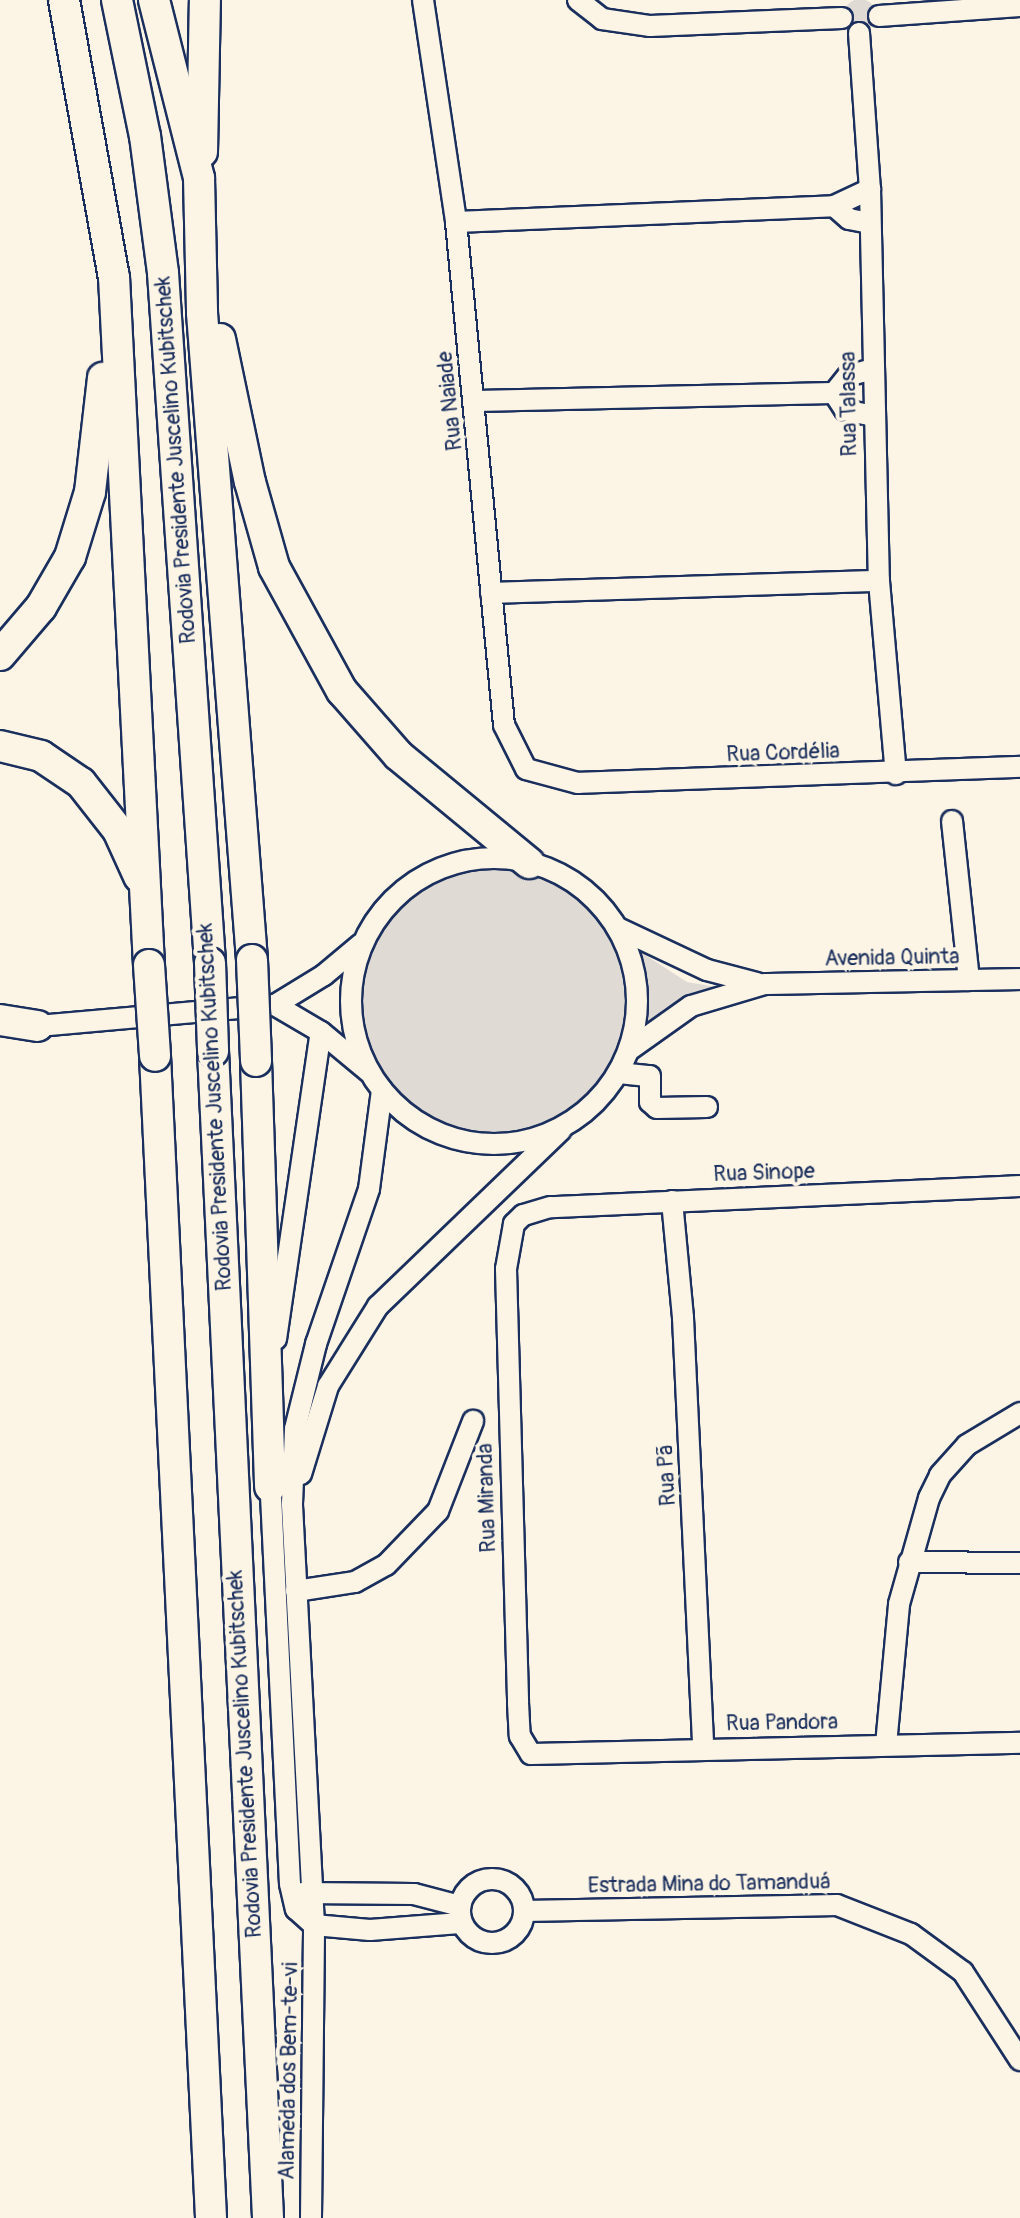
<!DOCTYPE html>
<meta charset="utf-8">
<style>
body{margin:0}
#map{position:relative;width:1020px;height:2218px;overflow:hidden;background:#fcf5e5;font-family:Pangolin,sans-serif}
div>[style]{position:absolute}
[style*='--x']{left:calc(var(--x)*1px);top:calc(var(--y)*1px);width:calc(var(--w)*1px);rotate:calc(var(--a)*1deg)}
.green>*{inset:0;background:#dfdbd4}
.round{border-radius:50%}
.roads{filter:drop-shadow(2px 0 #1b2f5e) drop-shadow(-2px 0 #1b2f5e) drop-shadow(0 2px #1b2f5e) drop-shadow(0 -2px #1b2f5e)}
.minor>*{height:20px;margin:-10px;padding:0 10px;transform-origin:10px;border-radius:10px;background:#fcf5e5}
.minor>.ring{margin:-10px;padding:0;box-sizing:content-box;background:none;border:20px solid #fcf5e5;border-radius:50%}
.highway>*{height:30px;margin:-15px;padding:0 15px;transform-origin:15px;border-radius:15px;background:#fcf5e5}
.bridges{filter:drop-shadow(2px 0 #1b2f5e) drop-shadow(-2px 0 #1b2f5e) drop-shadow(0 2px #1b2f5e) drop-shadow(0 -2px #1b2f5e)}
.highway-bridge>*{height:30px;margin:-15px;padding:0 15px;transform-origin:15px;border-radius:15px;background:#fcf5e5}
span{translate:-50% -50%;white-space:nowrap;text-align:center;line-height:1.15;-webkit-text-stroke:8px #fcf5e5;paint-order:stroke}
.street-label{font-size:22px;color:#1b2f5e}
</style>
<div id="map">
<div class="green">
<div class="round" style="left:844px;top:-1px;width:32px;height:32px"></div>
<div class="round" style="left:358px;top:867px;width:268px;height:268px"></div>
<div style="clip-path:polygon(636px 949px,687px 982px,716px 987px,665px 1008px,639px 1032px,647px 975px)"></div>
</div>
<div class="roads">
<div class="minor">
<div style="--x:423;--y:0;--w:224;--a:81.5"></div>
<div style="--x:456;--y:222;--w:505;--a:84.55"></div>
<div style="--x:504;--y:725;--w:49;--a:63.4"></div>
<div style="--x:526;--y:769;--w:54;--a:15.1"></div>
<div style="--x:578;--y:783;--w:442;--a:-2.1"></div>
<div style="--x:578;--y:0;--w:31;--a:38"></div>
<div style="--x:602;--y:19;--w:49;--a:8.3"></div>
<div style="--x:650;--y:26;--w:192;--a:-2.4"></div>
<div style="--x:879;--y:16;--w:141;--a:-4.1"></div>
<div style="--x:859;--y:33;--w:156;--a:86"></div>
<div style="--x:870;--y:189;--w:392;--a:88.7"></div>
<div style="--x:879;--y:581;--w:194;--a:85"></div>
<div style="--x:834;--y:206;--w:20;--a:41"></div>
<div style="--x:849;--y:219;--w:21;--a:11"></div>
<div style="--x:456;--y:222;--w:378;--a:-2.4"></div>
<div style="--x:834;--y:206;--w:40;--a:-25"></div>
<div style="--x:834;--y:393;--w:20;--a:57"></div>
<div style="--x:845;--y:410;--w:29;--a:12"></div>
<div style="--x:834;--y:393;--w:22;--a:-51"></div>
<div style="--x:848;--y:376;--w:25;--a:-16"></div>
<div style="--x:475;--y:401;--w:359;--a:-1.3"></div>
<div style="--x:491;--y:593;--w:388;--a:-1.8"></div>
<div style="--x:952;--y:821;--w:160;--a:83.9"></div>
<div class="ring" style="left:351px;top:858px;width:266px;height:266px"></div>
<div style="--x:618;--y:928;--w:98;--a:25.3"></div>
<div style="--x:707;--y:970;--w:52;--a:14.6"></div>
<div style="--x:275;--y:1005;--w:53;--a:30.4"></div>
<div style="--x:321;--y:1032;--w:62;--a:39.8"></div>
<div style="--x:38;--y:1026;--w:238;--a:-5.1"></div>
<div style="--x:275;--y:1005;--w:57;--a:-31.5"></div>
<div style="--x:324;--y:975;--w:48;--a:-40"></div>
<div style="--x:629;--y:1050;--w:76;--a:-35.4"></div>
<div style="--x:691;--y:1006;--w:77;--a:-16.6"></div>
<div style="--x:765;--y:984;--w:255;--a:-1.1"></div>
<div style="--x:619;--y:1073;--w:31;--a:6"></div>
<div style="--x:650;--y:1076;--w:26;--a:90"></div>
<div style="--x:650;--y:1102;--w:9;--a:41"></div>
<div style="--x:657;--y:1108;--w:50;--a:-1.1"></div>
<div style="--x:1020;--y:1186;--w:470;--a:177.4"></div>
<div style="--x:550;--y:1207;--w:28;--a:163"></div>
<div style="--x:523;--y:1215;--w:13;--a:135"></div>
<div style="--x:514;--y:1224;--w:46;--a:100.1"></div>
<div style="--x:506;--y:1269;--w:434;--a:88.4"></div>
<div style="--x:518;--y:1703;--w:33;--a:87"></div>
<div style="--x:520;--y:1736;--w:21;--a:59"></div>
<div style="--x:531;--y:1754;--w:489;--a:-1.3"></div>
<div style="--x:672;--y:1201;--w:118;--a:84.6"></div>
<div style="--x:683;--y:1318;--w:430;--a:87.3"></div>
<div style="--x:276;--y:1339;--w:310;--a:-81.7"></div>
<div style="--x:301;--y:1474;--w:92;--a:-72.9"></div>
<div style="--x:328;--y:1386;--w:94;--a:-58"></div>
<div style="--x:378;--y:1306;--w:254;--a:-43.9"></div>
<div style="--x:270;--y:1475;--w:409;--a:87.2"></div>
<div style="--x:290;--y:1884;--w:26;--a:77"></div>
<div style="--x:296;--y:1909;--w:24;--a:42"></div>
<div style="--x:909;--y:1562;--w:111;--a:0.5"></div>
<div style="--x:296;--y:1591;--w:60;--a:-8.7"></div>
<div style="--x:355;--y:1582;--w:35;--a:-29"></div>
<div style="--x:386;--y:1565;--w:75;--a:-46.1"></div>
<div style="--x:438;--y:1511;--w:97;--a:-68.7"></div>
<div style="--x:886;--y:1745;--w:142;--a:-84.7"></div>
<div style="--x:899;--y:1604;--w:110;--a:-74.2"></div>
<div style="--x:929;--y:1498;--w:25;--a:-64"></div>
<div style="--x:940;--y:1475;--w:40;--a:-48"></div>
<div style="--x:967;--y:1445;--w:62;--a:-31.1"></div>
<div class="ring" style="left:460px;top:1879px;width:44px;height:44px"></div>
<div style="--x:302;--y:1893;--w:112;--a:0.5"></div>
<div style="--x:414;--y:1894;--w:48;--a:14.6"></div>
<div style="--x:524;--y:1911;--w:313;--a:-1.1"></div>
<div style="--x:837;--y:1905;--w:79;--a:21.4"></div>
<div style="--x:911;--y:1934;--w:64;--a:36.2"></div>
<div style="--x:963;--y:1972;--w:105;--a:57.1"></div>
<div style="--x:314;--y:1925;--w:56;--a:5.1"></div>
<div style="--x:370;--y:1930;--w:90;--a:-4.4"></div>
<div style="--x:311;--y:2218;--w:293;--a:-89.4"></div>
<div style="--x:314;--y:1925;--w:422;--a:-93"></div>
<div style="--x:292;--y:1504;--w:75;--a:-87.7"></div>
<div style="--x:295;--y:1429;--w:88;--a:-76.1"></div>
<div style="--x:316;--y:1344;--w:164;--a:-71.1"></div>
<div style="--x:369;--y:1189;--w:100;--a:-82.5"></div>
</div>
<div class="highway">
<div style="--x:64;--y:0;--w:281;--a:79.8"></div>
<div style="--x:114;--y:277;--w:689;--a:87.09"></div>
<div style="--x:117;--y:0;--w:139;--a:78.4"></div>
<div style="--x:145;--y:136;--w:138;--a:82.5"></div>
<div style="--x:163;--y:273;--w:692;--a:86.1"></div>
<div style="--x:154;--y:0;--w:184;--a:75.8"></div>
<div style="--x:199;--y:178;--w:135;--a:88.7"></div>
<div style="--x:202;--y:313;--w:649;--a:85.58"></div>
<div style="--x:202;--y:152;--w:152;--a:-88.9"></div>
<div style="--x:220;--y:339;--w:146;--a:78.2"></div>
<div style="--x:250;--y:482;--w:88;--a:74.2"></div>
<div style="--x:274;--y:567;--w:141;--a:61.3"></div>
<div style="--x:342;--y:691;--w:85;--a:48.8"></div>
<div style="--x:398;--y:755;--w:170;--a:39.5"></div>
<div style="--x:0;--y:655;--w:63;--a:-49.5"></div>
<div style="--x:41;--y:607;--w:58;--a:-59.9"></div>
<div style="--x:70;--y:557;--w:68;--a:-72.9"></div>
<div style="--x:90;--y:492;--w:115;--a:-83.5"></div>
<div style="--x:0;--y:746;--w:42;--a:13.7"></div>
<div style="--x:41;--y:756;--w:48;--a:34"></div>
<div style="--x:81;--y:783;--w:60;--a:51.8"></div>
<div style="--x:118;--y:830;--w:51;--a:65.5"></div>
<div style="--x:0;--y:1020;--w:38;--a:9"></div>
<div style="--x:213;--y:1051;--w:1168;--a:87.3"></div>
<div style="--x:155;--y:1056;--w:1163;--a:87.24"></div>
<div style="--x:256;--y:1061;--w:426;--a:88.1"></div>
</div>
</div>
<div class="bridges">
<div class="highway-bridge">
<div style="--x:252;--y:960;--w:101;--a:87.7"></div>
<div style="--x:210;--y:963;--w:88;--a:88"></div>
<div style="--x:149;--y:965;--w:91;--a:86.2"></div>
</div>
</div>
<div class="street-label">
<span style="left:450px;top:401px;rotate:-96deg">Rua Naiade</span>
<span style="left:849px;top:404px;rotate:-91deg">Rua Talassa</span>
<span style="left:176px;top:460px;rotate:-94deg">Rodovia Presidente Juscelino Kubitschek</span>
<span style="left:783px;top:753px;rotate:-2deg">Rua Cordélia</span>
<span style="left:892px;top:958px;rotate:-1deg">Avenida Quinta</span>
<span style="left:215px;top:1107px;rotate:-93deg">Rodovia Presidente Juscelino Kubitschek</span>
<span style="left:764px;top:1173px;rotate:-2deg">Rua Sinope</span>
<span style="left:667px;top:1475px;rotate:-93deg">Rua Pã</span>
<span style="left:487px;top:1498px;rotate:-92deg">Rua Miranda</span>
<span style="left:782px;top:1723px;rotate:-1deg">Rua Pandora</span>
<span style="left:245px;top:1754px;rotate:-93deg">Rodovia Presidente Juscelino Kubitschek</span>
<span style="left:709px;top:1884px;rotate:-1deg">Estrada Mina do Tamanduá</span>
<span style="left:289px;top:2071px;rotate:-89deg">Alameda dos Bem-te-vi</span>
</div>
</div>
